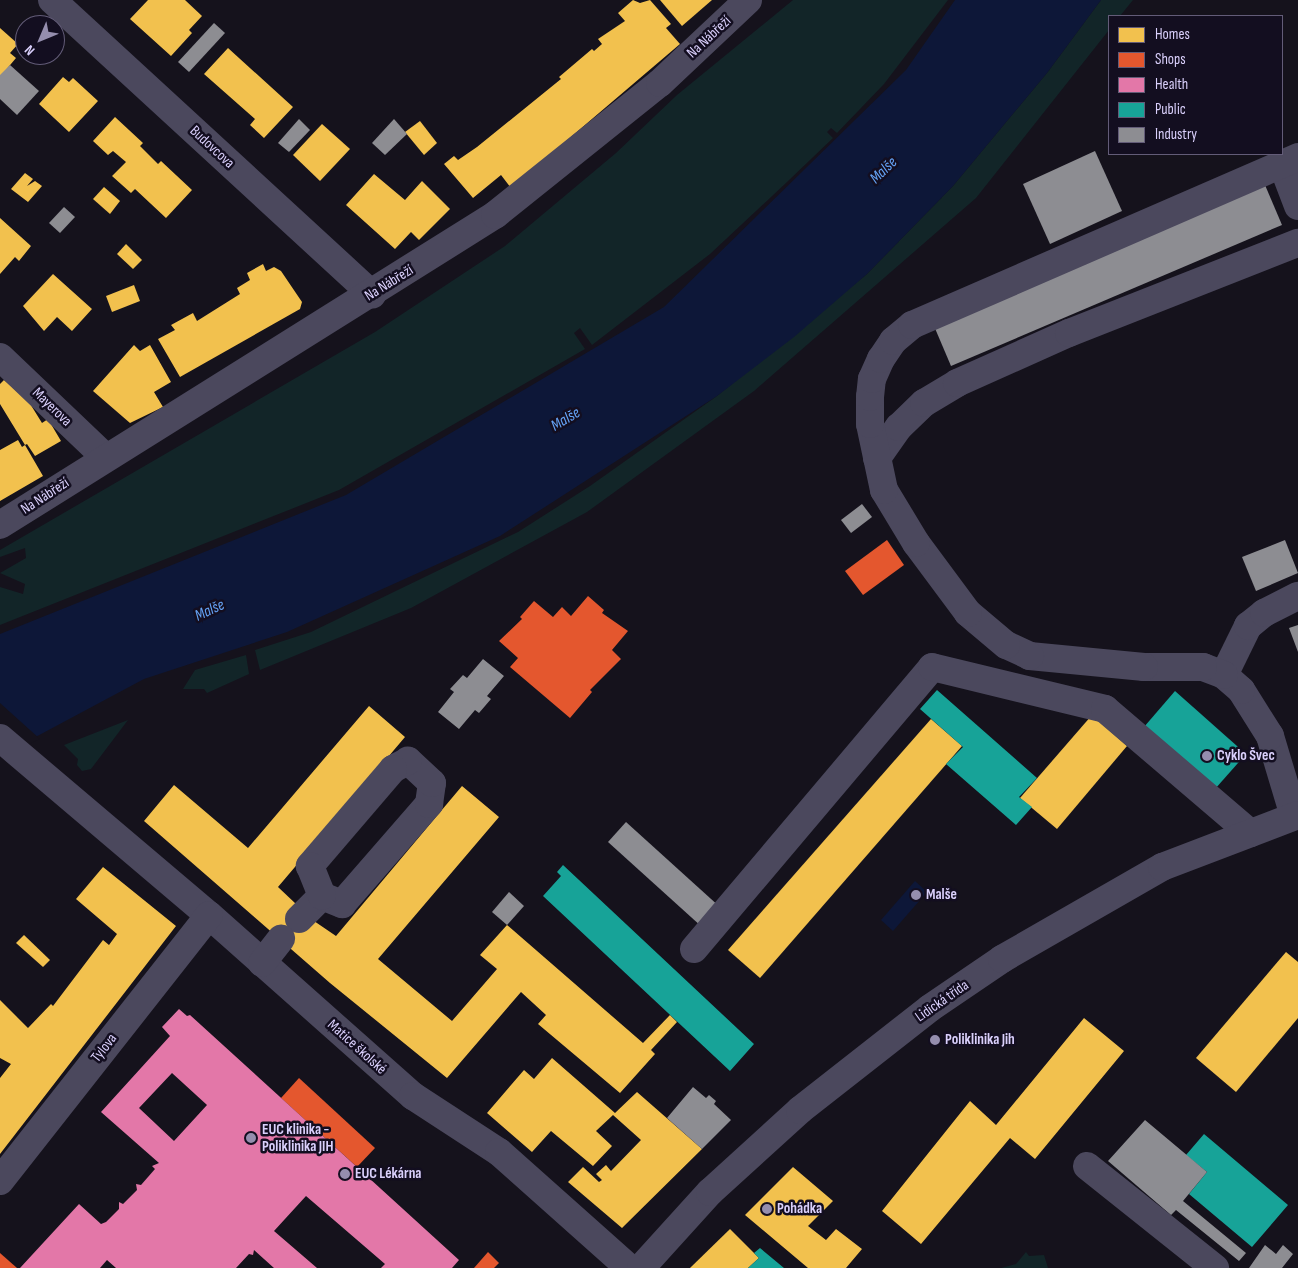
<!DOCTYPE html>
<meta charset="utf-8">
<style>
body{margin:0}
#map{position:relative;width:1298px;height:1268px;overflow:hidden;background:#15121c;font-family:"Sofia Sans Condensed",sans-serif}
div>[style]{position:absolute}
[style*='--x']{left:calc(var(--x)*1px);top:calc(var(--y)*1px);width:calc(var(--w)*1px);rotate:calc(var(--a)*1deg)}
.green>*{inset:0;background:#122528}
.water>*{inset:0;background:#0d1738}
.pier>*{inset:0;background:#15121c}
.homes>*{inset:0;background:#f2c14e}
.shops>*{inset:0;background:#e4572e}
.health>*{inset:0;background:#e377a8}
.public>*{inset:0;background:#17a398}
.industry>*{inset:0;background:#8d8d92}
.minor>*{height:28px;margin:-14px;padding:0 14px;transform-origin:14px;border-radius:14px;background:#4b485d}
.dots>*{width:14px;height:14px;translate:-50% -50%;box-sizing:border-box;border:2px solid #130e20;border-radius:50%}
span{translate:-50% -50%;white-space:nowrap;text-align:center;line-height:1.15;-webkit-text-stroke:5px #130e20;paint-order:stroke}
.street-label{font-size:15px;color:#dad0fc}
.poi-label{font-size:15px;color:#dad0fc;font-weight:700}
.left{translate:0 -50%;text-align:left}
.water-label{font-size:16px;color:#65a3f6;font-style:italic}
.legend{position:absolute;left:1108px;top:15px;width:175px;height:140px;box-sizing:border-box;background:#130e20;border:1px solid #635c78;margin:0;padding:6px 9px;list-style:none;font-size:15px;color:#dad0fc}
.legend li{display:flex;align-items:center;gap:10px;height:25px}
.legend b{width:25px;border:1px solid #635c78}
.north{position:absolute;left:15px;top:15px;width:50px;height:50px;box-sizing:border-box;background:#130e20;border:1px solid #635c78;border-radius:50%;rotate:225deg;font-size:14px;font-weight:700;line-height:20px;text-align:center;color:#dad0fc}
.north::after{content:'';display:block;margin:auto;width:18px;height:22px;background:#958eae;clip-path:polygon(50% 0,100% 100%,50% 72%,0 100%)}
</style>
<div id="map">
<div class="green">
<div style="clip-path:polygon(793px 0,948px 0,884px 84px,837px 133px,831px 128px,827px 132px,833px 138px,787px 182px,710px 254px,592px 345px,580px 328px,574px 333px,585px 349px,339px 490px,0 625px,0 587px,23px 594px,25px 584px,0 573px,26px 558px,25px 548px,0 557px,0 550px,375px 332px,505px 246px,616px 153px,677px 95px)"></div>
<div style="clip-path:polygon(1101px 0,1133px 0,1120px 16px,1109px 16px,1109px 30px,976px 198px,754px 391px,587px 512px,411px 608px,260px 670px,255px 650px,311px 632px,518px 532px,590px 486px,717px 396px,867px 274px,953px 186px,1047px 73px)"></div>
<div style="clip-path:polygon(246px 655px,249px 674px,207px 693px,204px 689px,183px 689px,195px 670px)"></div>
<div style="clip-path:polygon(128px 720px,91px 769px,82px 771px,77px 765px,78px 759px,64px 745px)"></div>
<div style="clip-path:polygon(1026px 1252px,1029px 1256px,1044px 1255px,1048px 1268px,1001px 1268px,1016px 1264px)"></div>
</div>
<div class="water">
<div style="clip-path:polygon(955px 0,1101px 0,1047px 73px,953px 186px,867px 274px,794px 337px,717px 396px,500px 536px,287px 632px,144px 679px,0 756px,0 634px,346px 495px,664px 307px,906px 70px)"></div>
<div style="clip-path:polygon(915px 881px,927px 892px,893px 931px,881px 920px)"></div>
</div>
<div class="pier">
<div style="clip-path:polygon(0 703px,40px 739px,0 758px)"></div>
</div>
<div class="homes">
<div style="clip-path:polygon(148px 0,185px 0,202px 16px,189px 30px,192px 33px,171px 56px,130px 19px)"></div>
<div style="clip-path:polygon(633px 0,640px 3px,650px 0,671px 24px,666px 28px,680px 44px,511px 188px,501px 175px,473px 198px,444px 164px,454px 156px,458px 160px,477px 147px,561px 79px,559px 77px,592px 49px,594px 51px,602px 44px,598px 39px,625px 21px,618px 13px)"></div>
<div style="clip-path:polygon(660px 0,712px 0,682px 26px)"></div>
<div style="clip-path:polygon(0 28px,18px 44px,10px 53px,16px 58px,0 77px)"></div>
<div style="clip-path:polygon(228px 48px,293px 107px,264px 138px,250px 125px,255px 119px,204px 74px)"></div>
<div style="clip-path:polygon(63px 77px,69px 82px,73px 78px,98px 101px,69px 132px,39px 104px)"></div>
<div style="clip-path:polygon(115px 117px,143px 143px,140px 146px,158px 164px,161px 161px,192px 190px,166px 218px,135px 189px,131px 193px,112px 176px,126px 162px,113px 151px,108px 155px,93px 141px)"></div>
<div style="clip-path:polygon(420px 121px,437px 143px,424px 155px,405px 132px)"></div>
<div style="clip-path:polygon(322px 124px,350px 149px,320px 181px,293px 155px)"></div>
<div style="clip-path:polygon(25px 173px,33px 179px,27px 186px,35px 181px,42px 186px,28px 202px,11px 189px)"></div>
<div style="clip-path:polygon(374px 174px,405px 200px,422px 181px,450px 209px,419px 240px,411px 232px,395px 249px,346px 205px)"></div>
<div style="clip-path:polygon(104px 187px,120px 201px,110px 214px,93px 199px)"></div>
<div style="clip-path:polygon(0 218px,31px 246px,19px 261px,15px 257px,0 274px)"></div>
<div style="clip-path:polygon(126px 244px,142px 260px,133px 269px,117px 254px)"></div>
<div style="clip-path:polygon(263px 264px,266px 271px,274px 267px,281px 271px,302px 302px,300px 309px,180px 377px,158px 339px,175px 330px,171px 325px,193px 313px,197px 321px,240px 294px,237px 288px,250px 280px,247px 273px)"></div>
<div style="clip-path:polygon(53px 274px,92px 309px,72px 331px,57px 317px,44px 331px,23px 306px)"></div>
<div style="clip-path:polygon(134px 285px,140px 301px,112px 312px,106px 296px)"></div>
<div style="clip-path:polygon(134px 345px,140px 351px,150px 345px,171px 382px,154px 392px,163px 407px,130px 423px,93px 391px)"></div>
<div style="clip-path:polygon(4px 380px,29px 402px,42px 423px,48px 419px,61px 441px,35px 456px,27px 444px,25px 445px,0 404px,0 384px)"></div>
<div style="clip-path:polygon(18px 440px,22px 447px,25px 445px,43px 476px,0 501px,0 450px)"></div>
<div style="clip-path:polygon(369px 706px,405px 737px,278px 887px,314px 921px,336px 936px,462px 786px,499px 817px,378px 959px,452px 1021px,497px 969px,480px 955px,507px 925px,643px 1043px,670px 1015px,677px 1022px,651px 1050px,655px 1054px,620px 1093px,538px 1024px,546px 1015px,521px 992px,447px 1078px,330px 983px,144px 821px,174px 785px,248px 848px)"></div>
<div style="clip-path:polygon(1092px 715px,1127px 746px,1057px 829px,1020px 798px)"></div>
<div style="clip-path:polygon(931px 719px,962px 746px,760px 978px,728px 950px)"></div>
<div style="clip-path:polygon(103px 867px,176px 926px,0 1154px,0 1078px,11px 1064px,0 1058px,0 1000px,28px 1028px,51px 1004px,53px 1006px,103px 940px,109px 945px,117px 934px,76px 899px)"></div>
<div style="clip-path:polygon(24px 935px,50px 960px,43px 967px,16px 943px)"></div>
<div style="clip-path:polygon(1286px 952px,1298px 962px,1298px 1018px,1236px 1092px,1196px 1058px)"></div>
<div style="clip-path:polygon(1084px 1018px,1124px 1051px,1035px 1159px,1010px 1138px,921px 1244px,882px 1211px,970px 1101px,996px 1125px)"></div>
<div style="clip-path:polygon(552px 1058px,615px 1113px,637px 1092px,702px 1149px,622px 1228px,568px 1182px,583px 1167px,599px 1182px,602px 1180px,596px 1174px,606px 1165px,611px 1171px,641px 1140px,613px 1115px,596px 1131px,612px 1146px,593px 1166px,551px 1131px,532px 1152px,487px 1113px,524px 1070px,534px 1079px)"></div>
<div style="clip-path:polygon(793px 1167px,833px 1201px,808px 1226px,826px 1240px,836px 1229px,862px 1249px,846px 1268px,808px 1268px,745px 1215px)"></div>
<div style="clip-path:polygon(730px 1229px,759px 1258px,748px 1268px,690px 1268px)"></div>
</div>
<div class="shops">
<div style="clip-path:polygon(887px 540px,904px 565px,863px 595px,845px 571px)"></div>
<div style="clip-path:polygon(588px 596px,604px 610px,602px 613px,628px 631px,612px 650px,621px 659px,590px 690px,592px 692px,570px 718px,510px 667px,518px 658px,499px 641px,522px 619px,520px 617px,534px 601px,553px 617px,562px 607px,571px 616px)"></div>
<div style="clip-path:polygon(299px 1078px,375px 1148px,357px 1167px,281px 1098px)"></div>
<div style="clip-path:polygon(488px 1252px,499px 1263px,494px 1268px,474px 1268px)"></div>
<div style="clip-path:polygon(0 1253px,17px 1268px,0 1268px)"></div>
</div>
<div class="health">
<div style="clip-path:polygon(evenodd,179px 1009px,187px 1016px,190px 1015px,459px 1260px,452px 1268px,381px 1268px,385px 1264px,306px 1196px,274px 1231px,317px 1268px,274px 1268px,254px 1250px,253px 1255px,249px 1254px,236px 1268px,116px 1268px,107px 1260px,100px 1268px,20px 1268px,79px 1204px,101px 1224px,106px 1222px,119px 1209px,119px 1202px,123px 1204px,137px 1190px,136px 1184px,141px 1185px,155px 1169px,152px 1166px,159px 1163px,101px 1112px,170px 1036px,162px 1027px,179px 1009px,172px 1073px,207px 1105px,174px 1141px,139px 1108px,172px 1073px)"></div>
</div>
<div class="public">
<div style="clip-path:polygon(937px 690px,1037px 778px,1019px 797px,1032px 807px,1016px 825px,946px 764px,963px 747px,920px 709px)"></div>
<div style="clip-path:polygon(1175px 691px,1246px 754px,1215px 789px,1144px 727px)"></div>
<div style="clip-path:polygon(563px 865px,754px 1044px,730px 1071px,543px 896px,561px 876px,557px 872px)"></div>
<div style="clip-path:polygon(1204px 1134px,1288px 1205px,1252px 1247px,1189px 1194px,1207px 1172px,1186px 1155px)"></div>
<div style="clip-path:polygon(760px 1248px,784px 1268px,748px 1268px,759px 1258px,754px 1253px)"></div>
</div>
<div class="industry">
<div style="clip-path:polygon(214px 23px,225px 33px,189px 72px,178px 62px)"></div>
<div style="clip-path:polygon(10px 65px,39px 91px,17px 115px,0 99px,0 75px)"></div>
<div style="clip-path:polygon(299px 119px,310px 130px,289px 152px,278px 143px)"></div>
<div style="clip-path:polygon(394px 119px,407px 134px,385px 155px,372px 143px)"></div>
<div style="clip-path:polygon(1095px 151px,1122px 211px,1050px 244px,1023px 184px)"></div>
<div style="clip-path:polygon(1265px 185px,1282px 225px,951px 366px,934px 326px)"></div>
<div style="clip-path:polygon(64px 207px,75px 217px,60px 233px,49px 223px)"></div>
<div style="clip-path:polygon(862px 504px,872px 517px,851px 533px,841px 520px)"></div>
<div style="clip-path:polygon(1285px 540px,1298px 573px,1256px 591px,1242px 557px)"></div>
<div style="clip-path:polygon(1298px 625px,1298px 652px,1289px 628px)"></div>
<div style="clip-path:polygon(483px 659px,504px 676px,487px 696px,491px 699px,479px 713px,475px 710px,459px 729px,438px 712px,454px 692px,450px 689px,463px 675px,467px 678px)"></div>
<div style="clip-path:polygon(626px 822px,721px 908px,702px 927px,608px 842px)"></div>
<div style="clip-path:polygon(509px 892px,524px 906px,507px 925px,492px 912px)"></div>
<div style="clip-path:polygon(693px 1087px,706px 1098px,709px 1095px,716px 1101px,714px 1104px,731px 1120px,702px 1149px,667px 1118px)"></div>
<div style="clip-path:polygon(1145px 1120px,1207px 1172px,1183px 1201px,1246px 1253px,1239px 1261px,1176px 1210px,1171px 1215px,1108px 1161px)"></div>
<div style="clip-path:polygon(1265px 1245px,1276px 1254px,1283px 1245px,1293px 1254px,1282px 1268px,1249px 1268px)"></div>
</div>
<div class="minor">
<div style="--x:52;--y:0;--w:435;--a:42.6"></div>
<div style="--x:1282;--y:164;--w:45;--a:69.1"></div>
<div style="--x:0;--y:357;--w:145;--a:43.6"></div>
<div style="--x:877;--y:458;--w:38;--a:-55"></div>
<div style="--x:899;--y:427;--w:35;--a:-44"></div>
<div style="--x:924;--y:403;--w:39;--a:-31"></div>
<div style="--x:957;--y:383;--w:123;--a:-24.1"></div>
<div style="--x:1069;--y:333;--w:246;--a:-21.5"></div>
<div style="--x:0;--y:525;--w:584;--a:-32.06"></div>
<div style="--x:495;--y:215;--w:211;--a:-38.7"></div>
<div style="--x:660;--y:83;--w:121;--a:-43.3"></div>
<div style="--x:1224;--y:675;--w:55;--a:-63.9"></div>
<div style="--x:1248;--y:626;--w:21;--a:-39"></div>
<div style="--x:1264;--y:613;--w:38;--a:-27"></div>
<div style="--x:0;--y:738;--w:274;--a:40.3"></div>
<div style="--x:209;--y:915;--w:273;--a:41.6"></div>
<div style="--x:413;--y:1096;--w:103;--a:33.1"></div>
<div style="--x:499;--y:1152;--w:174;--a:41.7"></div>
<div style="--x:1294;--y:816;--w:84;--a:-106.7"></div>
<div style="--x:1270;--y:736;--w:54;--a:-122.2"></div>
<div style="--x:1241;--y:690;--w:23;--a:-139"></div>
<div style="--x:1224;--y:675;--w:22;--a:-159"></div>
<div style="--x:1203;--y:667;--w:59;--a:180"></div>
<div style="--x:1144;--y:667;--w:115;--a:-174.5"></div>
<div style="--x:1030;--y:656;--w:26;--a:-155"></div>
<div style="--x:1006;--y:645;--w:50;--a:-139.9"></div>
<div style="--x:968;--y:613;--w:87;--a:-126.6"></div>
<div style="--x:916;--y:543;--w:62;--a:-121.1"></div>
<div style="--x:884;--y:490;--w:67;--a:-102"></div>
<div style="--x:870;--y:424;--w:27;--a:-90"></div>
<div style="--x:870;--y:397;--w:18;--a:-84"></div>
<div style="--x:872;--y:379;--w:22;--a:-66"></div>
<div style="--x:881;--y:359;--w:22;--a:-56"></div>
<div style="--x:893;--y:341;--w:25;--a:-40"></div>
<div style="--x:912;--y:325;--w:421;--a:-23.5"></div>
<div style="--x:299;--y:919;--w:33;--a:-45"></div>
<div style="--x:322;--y:896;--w:22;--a:22"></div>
<div style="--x:342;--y:904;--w:133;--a:-49"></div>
<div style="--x:429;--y:804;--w:21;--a:-82"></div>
<div style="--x:432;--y:783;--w:33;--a:-137"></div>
<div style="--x:408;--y:761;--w:17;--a:152"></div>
<div style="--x:393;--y:769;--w:128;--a:130.6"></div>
<div style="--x:310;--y:866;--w:32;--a:68"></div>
<div style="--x:694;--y:949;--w:369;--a:-49.8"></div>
<div style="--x:932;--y:667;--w:178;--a:13.6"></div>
<div style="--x:1105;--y:709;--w:191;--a:40.5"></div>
<div style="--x:262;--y:963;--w:31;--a:-52"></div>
<div style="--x:1087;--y:1166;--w:164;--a:38.6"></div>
<div style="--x:0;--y:1181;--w:338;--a:-51.8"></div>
<div style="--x:641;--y:1268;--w:103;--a:-47.8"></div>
<div style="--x:710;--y:1192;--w:122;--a:-42.3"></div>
<div style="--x:800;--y:1110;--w:165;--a:-38.1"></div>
<div style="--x:930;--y:1008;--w:87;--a:-34.2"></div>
<div style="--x:1002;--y:959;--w:185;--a:-29.9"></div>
<div style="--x:1162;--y:867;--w:146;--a:-20.9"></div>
</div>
<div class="dots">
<div style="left:1207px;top:756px;background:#958eae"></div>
<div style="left:916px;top:895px;background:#958eae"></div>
<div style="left:935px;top:1040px;background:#958eae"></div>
<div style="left:251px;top:1138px;background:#958eae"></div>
<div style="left:345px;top:1174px;background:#958eae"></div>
<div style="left:767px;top:1209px;background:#958eae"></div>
</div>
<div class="street-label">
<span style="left:709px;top:37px;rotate:-43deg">Na Nábřeží</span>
<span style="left:212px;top:147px;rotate:43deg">Budovcova</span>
<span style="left:389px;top:283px;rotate:-32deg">Na Nábřeží</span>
<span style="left:52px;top:407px;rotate:44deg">Mayerova</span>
<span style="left:45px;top:496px;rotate:-33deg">Na Nábřeží</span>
<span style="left:942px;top:1001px;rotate:-35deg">Lidická třída</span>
<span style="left:357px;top:1047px;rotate:42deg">Matice školské</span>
<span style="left:104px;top:1048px;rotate:-52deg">Tylova</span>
</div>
<div class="poi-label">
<span class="left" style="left:1217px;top:756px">Cyklo Švec</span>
<span class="left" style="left:926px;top:895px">Malše</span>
<span class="left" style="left:945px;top:1040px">Poliklinika Jih</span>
<span class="left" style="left:262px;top:1138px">EUC klinika -<br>Poliklinika JIH</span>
<span class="left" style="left:355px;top:1174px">EUC Lékárna</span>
<span class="left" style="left:777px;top:1209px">Pohádka</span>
</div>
<div class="water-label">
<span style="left:884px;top:171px;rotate:-44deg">Malše</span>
<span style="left:566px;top:420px;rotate:-31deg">Malše</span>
<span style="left:210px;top:611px;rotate:-25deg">Malše</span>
</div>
<ul class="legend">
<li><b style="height:14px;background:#f2c14e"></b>Homes</li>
<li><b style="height:14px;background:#e4572e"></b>Shops</li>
<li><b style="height:14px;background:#e377a8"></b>Health</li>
<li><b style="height:14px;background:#17a398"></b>Public</li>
<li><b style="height:14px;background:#8d8d92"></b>Industry</li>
</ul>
<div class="north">N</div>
</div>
